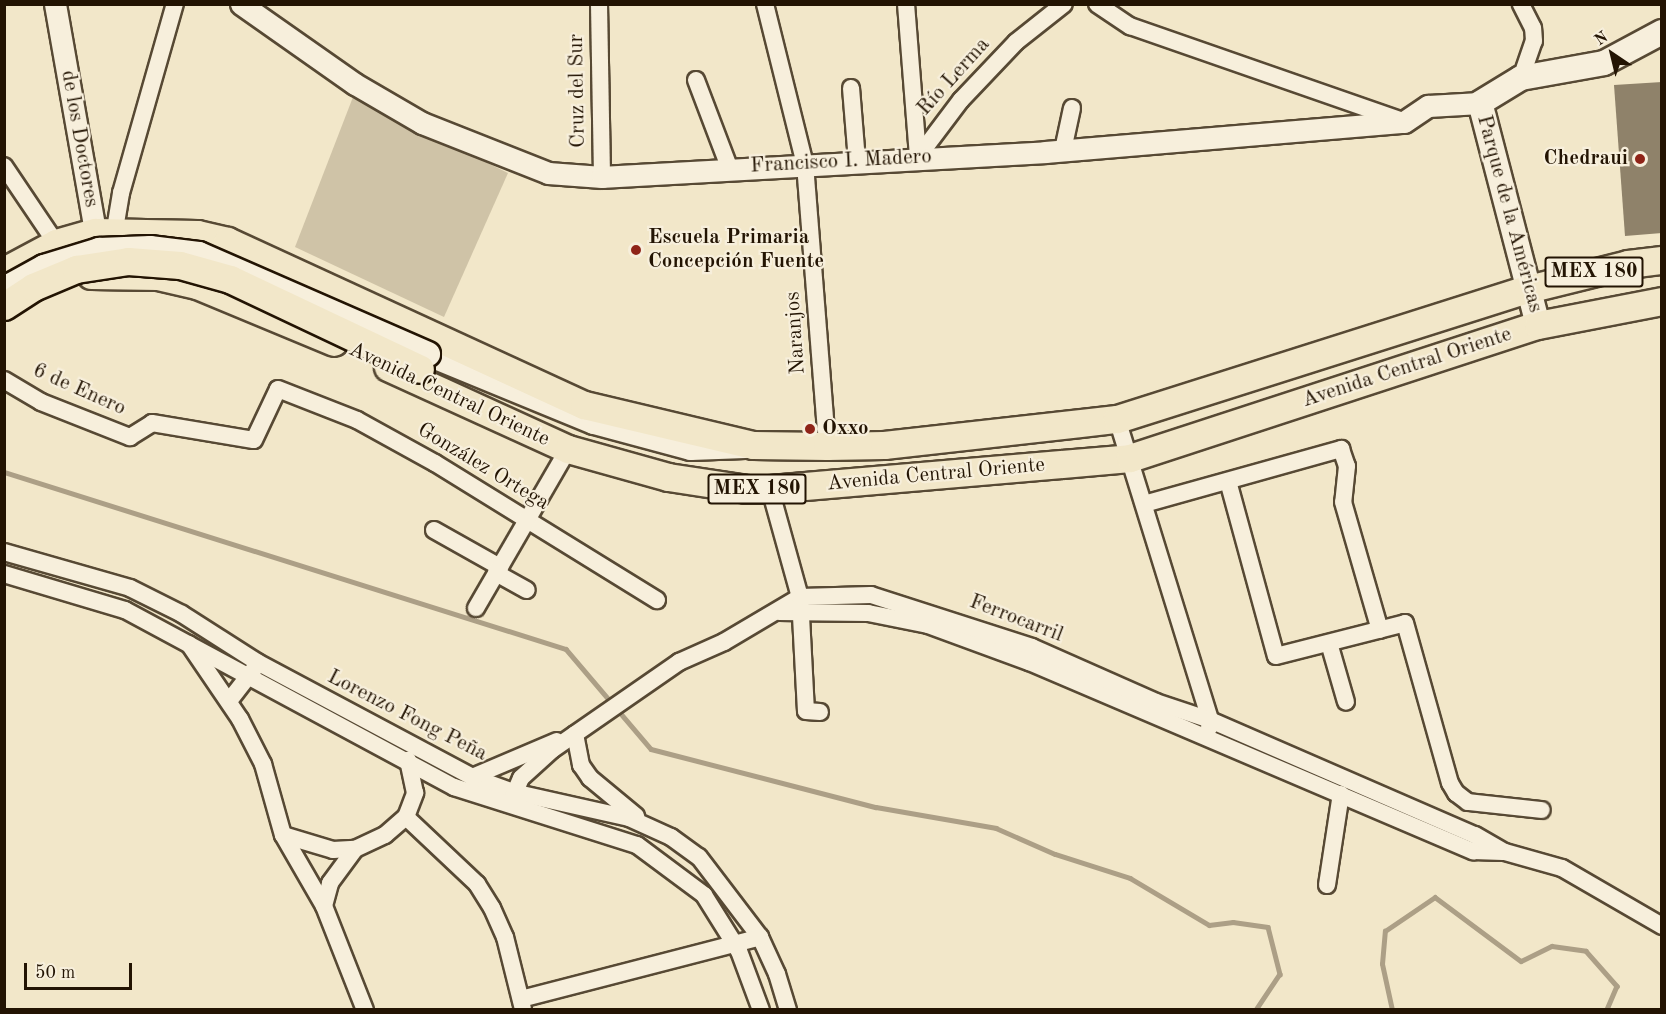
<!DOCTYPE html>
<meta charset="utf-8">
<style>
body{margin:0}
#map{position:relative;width:1666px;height:1014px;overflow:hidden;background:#f2e7c9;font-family:"Old Standard TT",serif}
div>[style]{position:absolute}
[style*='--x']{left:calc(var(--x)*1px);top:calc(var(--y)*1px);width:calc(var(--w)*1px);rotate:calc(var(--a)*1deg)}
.green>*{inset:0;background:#cfc3a7}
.stream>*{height:4.5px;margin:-2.25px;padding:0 2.25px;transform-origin:2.25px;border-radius:2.25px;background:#ac9f86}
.building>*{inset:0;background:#8f826a}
.roads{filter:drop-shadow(2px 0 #574934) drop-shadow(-2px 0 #574934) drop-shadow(0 2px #574934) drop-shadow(0 -2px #574934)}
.minor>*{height:16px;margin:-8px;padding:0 8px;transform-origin:8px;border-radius:8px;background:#f7efdc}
.tertiary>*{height:21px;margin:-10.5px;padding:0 10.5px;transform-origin:10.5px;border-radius:10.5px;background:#f7efdc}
.secondary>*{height:24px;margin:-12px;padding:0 12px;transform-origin:12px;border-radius:12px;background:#f7efdc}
.primary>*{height:27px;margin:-13.5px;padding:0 13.5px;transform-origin:13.5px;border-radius:13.5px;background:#f2e7c9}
.bridges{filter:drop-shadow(2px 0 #231403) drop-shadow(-2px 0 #231403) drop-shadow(0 2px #231403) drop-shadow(0 -2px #231403)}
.secondary-bridge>*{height:24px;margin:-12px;padding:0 12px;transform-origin:12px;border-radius:12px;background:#f7efdc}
.primary-bridge>*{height:27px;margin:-13.5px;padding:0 13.5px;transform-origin:13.5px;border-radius:13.5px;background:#f2e7c9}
.dots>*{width:16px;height:16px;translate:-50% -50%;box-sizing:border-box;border:3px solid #f7efdc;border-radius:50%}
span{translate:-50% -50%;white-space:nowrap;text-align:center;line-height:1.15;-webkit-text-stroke:4.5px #f7efdc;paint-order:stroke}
.shield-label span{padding:2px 4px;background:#f7efdc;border:2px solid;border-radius:4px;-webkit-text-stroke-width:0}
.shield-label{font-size:20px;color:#231403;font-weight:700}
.street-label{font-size:21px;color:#231403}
.poi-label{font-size:21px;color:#231403;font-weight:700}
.right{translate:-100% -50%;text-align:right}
.left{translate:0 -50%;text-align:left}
.frame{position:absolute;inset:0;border:6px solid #231403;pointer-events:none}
.north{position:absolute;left:1582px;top:24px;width:60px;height:60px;-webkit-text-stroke:4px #f7efdc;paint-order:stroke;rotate:325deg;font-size:16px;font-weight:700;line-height:24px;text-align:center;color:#231403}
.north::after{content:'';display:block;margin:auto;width:21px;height:27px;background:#231403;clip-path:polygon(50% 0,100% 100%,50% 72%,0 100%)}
.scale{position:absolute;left:24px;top:963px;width:108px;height:27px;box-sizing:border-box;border:3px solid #231403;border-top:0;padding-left:8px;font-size:18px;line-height:21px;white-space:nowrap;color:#231403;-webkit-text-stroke:4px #f7efdc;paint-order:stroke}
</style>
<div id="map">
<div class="green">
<div style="clip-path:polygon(353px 97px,508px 173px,444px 317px,295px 247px)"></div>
</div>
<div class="stream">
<div style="--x:4;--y:472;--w:589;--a:17.48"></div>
<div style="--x:566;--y:649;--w:131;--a:49.6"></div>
<div style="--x:651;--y:749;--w:232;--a:14.5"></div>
<div style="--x:876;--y:807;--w:122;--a:9.9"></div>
<div style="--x:996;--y:828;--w:64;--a:23.8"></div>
<div style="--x:1055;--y:854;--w:79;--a:17.7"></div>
<div style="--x:1130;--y:878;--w:92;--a:30.7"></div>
<div style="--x:1209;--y:925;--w:24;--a:-7"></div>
<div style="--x:1233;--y:922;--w:35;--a:8"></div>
<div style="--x:1268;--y:927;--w:49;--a:75.7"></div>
<div style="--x:1280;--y:974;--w:43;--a:123.7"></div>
<div style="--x:1392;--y:1010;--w:47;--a:-102.3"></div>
<div style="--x:1382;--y:964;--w:33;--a:-85"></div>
<div style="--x:1385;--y:931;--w:60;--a:-34.2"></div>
<div style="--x:1435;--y:897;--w:107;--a:36.7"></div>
<div style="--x:1521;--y:961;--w:34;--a:-26"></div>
<div style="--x:1552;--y:946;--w:34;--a:8"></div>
<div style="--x:1586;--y:951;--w:47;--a:48.5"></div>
<div style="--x:1617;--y:986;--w:26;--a:113"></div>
</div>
<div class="building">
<div style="clip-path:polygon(1662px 82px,1662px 233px,1625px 236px,1614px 85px)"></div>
</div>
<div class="roads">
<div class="minor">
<div style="--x:599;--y:4;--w:173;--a:89"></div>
<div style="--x:765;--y:4;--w:165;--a:76"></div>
<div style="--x:805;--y:164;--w:283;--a:85.5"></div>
<div style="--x:906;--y:4;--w:153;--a:85.5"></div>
<div style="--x:1097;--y:4;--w:40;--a:34"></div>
<div style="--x:1130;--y:26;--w:286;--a:19.2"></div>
<div style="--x:1521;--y:78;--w:39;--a:-71"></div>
<div style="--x:1534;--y:41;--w:13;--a:-94"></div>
<div style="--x:1533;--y:28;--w:27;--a:-117"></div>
<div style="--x:696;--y:80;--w:93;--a:69.2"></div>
<div style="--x:851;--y:88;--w:73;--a:85.3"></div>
<div style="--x:1063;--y:150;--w:43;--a:-77.9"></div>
<div style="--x:918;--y:157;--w:71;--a:-53"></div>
<div style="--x:961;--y:100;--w:80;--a:-46.5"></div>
<div style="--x:1016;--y:42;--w:61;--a:-38.4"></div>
<div style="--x:4;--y:166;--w:93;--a:56"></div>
<div style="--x:113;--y:241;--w:49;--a:-80.5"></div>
<div style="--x:121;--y:193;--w:197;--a:-74.1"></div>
<div style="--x:4;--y:380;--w:43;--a:30.7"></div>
<div style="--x:41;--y:402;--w:96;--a:21.5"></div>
<div style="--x:130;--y:437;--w:26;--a:-32"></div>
<div style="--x:152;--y:423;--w:103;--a:9.5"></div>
<div style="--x:254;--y:440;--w:56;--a:-64.8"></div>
<div style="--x:278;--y:389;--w:85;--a:21.4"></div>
<div style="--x:357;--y:420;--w:89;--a:28.9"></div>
<div style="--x:435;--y:463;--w:261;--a:31.7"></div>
<div style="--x:1117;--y:419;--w:315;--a:72.8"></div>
<div style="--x:1210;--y:720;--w:8;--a:97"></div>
<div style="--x:1228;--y:481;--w:181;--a:74.7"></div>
<div style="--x:1276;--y:656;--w:133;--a:-14.3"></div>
<div style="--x:1405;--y:623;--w:166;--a:74.3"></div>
<div style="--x:1450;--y:783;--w:12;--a:59"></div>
<div style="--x:1456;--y:793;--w:15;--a:37"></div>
<div style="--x:1468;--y:802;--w:74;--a:6.2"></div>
<div style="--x:770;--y:489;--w:112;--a:74.5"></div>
<div style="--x:800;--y:597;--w:114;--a:87"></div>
<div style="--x:806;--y:711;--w:14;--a:4"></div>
<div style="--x:1144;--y:504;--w:205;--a:-15.6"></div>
<div style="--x:1341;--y:449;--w:18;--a:71"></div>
<div style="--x:1347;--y:466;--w:36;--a:96"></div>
<div style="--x:1343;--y:502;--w:133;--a:73.9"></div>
<div style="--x:434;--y:530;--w:76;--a:29.3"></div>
<div style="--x:4;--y:552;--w:131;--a:15.9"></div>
<div style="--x:130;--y:588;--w:58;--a:26.6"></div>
<div style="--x:182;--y:614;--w:89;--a:32.6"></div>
<div style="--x:257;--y:662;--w:244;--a:28.1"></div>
<div style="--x:472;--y:777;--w:44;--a:20.1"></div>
<div style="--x:513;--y:792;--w:119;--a:12.6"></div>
<div style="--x:629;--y:818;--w:46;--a:24.3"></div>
<div style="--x:671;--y:837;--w:34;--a:36"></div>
<div style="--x:699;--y:857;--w:101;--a:52.7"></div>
<div style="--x:760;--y:937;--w:41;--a:65.3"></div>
<div style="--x:777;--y:974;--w:38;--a:73"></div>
<div style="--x:496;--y:573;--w:35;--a:29"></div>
<div style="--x:4;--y:574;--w:126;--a:16.6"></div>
<div style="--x:125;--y:610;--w:374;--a:28.3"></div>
<div style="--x:454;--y:787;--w:192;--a:17.6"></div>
<div style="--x:637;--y:845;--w:84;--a:36.7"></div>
<div style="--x:704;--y:895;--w:66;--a:58"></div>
<div style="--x:739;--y:951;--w:63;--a:69.6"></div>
<div style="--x:476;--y:608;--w:184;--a:-59.9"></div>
<div style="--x:779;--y:612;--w:89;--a:0.6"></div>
<div style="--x:868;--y:613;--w:61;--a:11.3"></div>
<div style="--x:928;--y:625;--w:108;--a:20.1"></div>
<div style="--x:1029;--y:662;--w:483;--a:23.1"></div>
<div style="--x:1473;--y:851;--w:30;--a:2"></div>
<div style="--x:1329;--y:643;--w:61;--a:73.9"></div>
<div style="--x:189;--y:644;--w:91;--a:55.8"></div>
<div style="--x:240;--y:719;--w:51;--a:62.9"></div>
<div style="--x:263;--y:764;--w:74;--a:74.3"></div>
<div style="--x:283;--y:835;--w:82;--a:60"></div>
<div style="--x:324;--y:906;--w:112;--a:68.5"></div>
<div style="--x:229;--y:701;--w:41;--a:-52"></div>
<div style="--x:575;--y:734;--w:32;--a:79"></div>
<div style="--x:581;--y:765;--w:16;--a:55"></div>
<div style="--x:590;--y:778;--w:60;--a:39.6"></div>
<div style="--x:472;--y:777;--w:92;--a:-23"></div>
<div style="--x:510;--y:804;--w:28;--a:-67"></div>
<div style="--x:521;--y:778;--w:42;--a:-42.1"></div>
<div style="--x:552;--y:750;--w:155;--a:-34.7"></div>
<div style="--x:679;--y:662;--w:49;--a:-24"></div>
<div style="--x:724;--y:642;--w:88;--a:-30.6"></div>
<div style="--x:800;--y:597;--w:71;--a:-1.6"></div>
<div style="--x:871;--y:595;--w:169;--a:17.9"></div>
<div style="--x:1032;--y:647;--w:136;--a:23.9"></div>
<div style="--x:1156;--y:702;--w:57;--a:18.4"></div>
<div style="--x:1210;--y:720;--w:289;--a:23.5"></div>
<div style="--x:1475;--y:835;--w:34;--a:30"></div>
<div style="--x:1505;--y:852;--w:59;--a:15.7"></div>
<div style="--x:1562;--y:868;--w:116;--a:30.1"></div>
<div style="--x:406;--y:817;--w:98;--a:43.3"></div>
<div style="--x:477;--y:884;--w:28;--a:58"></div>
<div style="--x:492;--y:908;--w:32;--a:66"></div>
<div style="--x:505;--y:937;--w:74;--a:76"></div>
<div style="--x:283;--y:835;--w:52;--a:16.7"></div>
<div style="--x:333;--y:850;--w:22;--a:-3"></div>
<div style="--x:355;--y:849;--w:33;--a:-25"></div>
<div style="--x:385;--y:835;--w:28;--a:-41"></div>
<div style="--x:406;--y:817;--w:26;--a:-69"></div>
<div style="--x:415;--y:793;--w:34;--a:-102"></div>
<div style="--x:1327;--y:885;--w:92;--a:-81.3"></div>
<div style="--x:324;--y:906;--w:24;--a:-75"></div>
<div style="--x:330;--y:883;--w:42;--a:-53.7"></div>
<div style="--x:521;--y:999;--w:247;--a:-14.5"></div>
</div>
<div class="tertiary">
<div style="--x:55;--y:4;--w:231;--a:80"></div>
<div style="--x:95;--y:232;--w:14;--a:94"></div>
<div style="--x:241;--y:4;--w:139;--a:35.1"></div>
<div style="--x:355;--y:84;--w:78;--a:30.2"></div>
<div style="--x:422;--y:123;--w:136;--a:21.6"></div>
<div style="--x:548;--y:173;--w:54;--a:4.2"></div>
<div style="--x:602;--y:177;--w:444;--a:-3.2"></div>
<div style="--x:1045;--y:152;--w:360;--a:-4.8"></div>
<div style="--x:1404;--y:122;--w:29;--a:-34"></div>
<div style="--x:1428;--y:106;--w:52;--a:-3.3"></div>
</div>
<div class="secondary">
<div style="--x:1538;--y:325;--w:229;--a:-104.6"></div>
<div style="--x:1480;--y:103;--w:48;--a:-31.4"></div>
<div style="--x:1521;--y:78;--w:84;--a:-10.2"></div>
<div style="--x:1604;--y:63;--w:66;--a:-28.1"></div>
<div style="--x:428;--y:354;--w:179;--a:22.3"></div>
<div style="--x:594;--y:422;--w:100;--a:15"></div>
<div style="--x:691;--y:448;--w:54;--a:-2.1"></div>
</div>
<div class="primary">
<div style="--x:4;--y:271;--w:59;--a:-28.3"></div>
<div style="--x:56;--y:243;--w:41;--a:-15.8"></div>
<div style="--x:95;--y:232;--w:102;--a:1.1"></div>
<div style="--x:197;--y:234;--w:31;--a:13"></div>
<div style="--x:227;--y:241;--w:393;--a:24.7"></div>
<div style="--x:584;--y:405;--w:174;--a:13.3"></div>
<div style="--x:753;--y:445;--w:74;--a:0.8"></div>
<div style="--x:827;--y:446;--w:57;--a:-1"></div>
<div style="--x:884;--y:445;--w:234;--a:-6.4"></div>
<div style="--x:1117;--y:419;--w:431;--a:-17.6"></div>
<div style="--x:1528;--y:289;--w:103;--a:-14"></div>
<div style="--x:1628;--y:264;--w:34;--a:-7"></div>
<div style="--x:91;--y:275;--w:67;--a:0.9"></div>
<div style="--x:158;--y:276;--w:40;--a:13"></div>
<div style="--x:197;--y:285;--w:148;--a:22.6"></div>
<div style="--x:388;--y:367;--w:198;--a:24.5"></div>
<div style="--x:568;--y:449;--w:104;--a:15.6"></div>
<div style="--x:668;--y:477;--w:79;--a:8.7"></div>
<div style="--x:746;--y:489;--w:24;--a:0"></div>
<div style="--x:770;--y:489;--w:361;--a:-4.9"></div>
<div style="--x:1130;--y:458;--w:429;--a:-18.1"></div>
<div style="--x:1538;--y:325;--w:126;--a:-11"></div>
</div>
</div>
<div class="bridges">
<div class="secondary-bridge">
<div style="--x:4;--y:289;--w:46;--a:-28.8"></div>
<div style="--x:44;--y:267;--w:58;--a:-17.2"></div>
<div style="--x:99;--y:250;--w:51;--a:-2.2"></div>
<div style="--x:150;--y:248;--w:49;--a:7"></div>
<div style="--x:199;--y:254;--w:250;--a:23.6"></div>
</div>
<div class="primary-bridge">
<div style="--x:4;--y:306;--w:35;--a:-33"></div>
<div style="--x:33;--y:287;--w:47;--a:-22.7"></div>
<div style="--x:76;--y:269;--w:53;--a:-8.7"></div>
<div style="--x:128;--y:261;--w:52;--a:4.4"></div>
<div style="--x:180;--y:265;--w:52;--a:15.6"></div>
<div style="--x:230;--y:279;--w:210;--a:25.3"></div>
</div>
</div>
<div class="dots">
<div style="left:1640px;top:159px;background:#8f2418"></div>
<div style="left:636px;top:250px;background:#8f2418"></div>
<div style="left:810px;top:429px;background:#8f2418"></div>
</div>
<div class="shield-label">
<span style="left:1594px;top:272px">MEX 180</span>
<span style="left:757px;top:489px">MEX 180</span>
</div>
<div class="street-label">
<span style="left:954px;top:77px;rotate:-48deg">Río Lerma</span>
<span style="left:578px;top:91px;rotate:-91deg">Cruz del Sur</span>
<span style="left:79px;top:139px;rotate:80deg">de los Doctores</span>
<span style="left:841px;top:162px;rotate:-3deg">Francisco I. Madero</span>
<span style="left:1509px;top:214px;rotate:75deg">Parque de la Américas</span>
<span style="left:796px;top:333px;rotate:-94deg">Naranjos</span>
<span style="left:1407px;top:368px;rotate:-18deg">Avenida Central Oriente</span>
<span style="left:79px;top:390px;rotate:24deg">6 de Enero</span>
<span style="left:449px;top:395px;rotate:25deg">Avenida Central Oriente</span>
<span style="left:483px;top:467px;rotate:31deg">González Ortega</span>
<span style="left:936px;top:475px;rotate:-5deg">Avenida Central Oriente</span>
<span style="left:1016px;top:619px;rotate:21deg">Ferrocarril</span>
<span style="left:407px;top:716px;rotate:27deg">Lorenzo Fong Peña</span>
</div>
<div class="poi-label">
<span class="right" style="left:1628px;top:159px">Chedraui</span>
<span class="left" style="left:648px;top:250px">Escuela Primaria<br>Concepción Fuente</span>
<span class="left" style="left:822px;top:429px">Oxxo</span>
</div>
<div class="frame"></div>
<div class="north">N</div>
<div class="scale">50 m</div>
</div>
